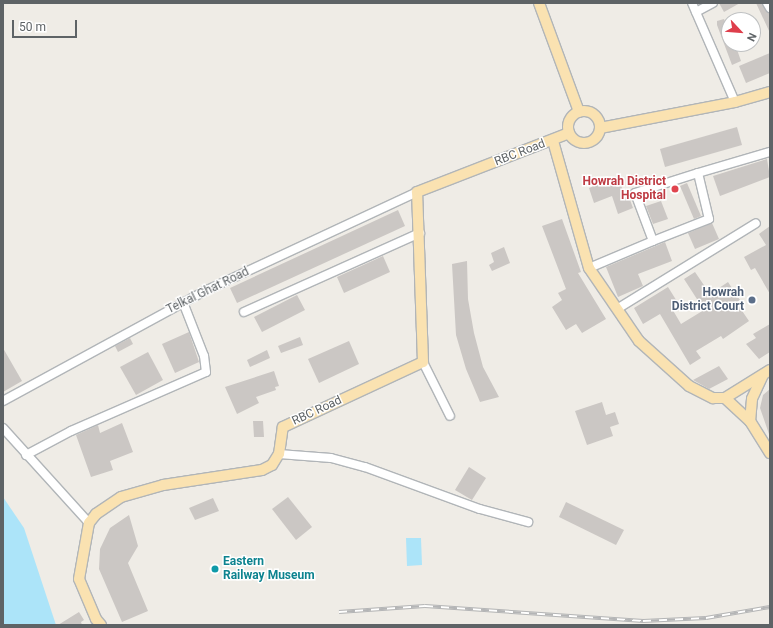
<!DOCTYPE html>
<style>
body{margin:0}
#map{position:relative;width:773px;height:628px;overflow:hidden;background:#efece6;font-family:Roboto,sans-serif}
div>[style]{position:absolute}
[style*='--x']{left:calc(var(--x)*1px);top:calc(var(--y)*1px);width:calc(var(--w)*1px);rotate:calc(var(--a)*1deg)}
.water>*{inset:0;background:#ace4f9}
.building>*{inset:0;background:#cbc7c4}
.roads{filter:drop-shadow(1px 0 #b1b5b8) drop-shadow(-1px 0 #b1b5b8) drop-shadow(0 1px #b1b5b8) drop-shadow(0 -1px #b1b5b8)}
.minor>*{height:8px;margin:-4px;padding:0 4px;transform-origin:4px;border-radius:4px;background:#fff}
.major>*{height:10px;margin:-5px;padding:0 5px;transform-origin:5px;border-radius:5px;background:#fae2b1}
.major>.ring{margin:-5px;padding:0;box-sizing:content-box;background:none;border:10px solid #fae2b1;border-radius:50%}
.rail>*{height:4px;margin-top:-2px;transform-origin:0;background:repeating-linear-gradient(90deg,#fff 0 8px,#b4b5b6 0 16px);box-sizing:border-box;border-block:1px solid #b4b5b6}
.dots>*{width:11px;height:11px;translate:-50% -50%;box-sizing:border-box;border:2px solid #fff;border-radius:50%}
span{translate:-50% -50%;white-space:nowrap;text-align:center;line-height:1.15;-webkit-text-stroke:3px #fff;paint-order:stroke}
.street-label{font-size:12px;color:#5e6366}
.health-label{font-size:12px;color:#be3a42;font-weight:700}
.right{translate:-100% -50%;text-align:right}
.service-label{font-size:12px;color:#4e5e75;font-weight:700}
.culture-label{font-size:12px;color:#0d838f;font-weight:700}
.left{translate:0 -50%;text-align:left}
.frame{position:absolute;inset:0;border:4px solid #5e6366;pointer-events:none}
.north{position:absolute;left:721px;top:12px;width:40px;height:40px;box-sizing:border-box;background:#fff;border:1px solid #bfc1c2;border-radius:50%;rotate:116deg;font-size:11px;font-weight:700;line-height:16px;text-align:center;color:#5e6366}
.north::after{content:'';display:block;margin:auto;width:14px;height:18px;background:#de3e4b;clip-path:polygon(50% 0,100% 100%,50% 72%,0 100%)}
.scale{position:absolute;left:12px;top:20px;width:65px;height:18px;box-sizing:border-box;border:2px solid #5e6366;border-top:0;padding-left:5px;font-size:12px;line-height:14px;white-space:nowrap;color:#5e6366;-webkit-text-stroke:3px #fff;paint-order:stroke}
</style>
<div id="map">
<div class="water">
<div style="clip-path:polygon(3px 497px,24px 528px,56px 625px,3px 625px)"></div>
<div style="clip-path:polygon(406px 538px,421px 538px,422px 565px,407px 566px)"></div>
</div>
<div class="building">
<div style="clip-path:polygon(719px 3px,740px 3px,724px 12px)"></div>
<div style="clip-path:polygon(756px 3px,762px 3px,766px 11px,770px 13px,770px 33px)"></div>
<div style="clip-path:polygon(724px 19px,729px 32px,729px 47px,735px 44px,741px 61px,732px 65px,717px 25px,717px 21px)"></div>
<div style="clip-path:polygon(770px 53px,770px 73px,746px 83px,739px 66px)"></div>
<div style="clip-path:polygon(737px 127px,742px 145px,665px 167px,660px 149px)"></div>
<div style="clip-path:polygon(767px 159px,770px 177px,720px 196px,713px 176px)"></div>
<div style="clip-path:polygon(618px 177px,626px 199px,629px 197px,633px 208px,618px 214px,612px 196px,594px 203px,589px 188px)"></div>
<div style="clip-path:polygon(687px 183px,701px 216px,694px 219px,680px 186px)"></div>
<div style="clip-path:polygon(661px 201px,668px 219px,653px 224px,646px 206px)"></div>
<div style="clip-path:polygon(398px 210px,405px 226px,237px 303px,230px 288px)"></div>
<div style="clip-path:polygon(562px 219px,581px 272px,578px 273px,606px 319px,582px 333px,576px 324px,566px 330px,552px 307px,562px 300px,558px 293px,566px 289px,542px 226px)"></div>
<div style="clip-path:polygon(712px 223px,719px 239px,695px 249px,688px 233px)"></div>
<div style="clip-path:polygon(770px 226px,770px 294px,755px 268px,751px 270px,744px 257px,766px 245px,759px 234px)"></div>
<div style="clip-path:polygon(665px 242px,672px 261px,638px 274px,643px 286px,618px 297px,606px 267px)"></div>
<div style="clip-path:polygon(504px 247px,510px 263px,492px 271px,489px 265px,494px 262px,491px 253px)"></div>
<div style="clip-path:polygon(383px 256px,390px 272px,344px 293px,337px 277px)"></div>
<div style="clip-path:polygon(467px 261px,468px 299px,474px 333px,483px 367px,499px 397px,480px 402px,466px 369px,456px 335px,452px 264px)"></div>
<div style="clip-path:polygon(695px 272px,710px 294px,728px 282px,740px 300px,736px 302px,749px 321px,723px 339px,721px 336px,696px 351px,701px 358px,690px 365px,660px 314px,643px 324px,634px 308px,668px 287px,678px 303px,671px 307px,681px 324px,704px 310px,684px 279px)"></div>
<div style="clip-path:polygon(297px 295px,305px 310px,262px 332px,254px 317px)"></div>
<div style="clip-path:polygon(770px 324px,770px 352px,759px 359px,746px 344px,756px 338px,753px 334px)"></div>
<div style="clip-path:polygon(189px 332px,199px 362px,175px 373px,162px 344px)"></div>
<div style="clip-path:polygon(300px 337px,303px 345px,281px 353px,278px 346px)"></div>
<div style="clip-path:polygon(130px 338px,133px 344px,118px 352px,115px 346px)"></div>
<div style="clip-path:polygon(349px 341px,359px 364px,319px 383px,308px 359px)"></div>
<div style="clip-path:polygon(3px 348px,22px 381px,3px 392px)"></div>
<div style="clip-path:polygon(267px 350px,270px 358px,250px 367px,247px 360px)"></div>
<div style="clip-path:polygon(148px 352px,163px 380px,136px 395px,120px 367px)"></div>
<div style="clip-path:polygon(719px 366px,728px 379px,709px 389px,693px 380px)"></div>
<div style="clip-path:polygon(274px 371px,279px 386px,275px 387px,276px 390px,256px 397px,259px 403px,237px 414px,225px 387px)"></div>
<div style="clip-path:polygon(770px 389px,770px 434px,769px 434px,760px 408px,763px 395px)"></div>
<div style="clip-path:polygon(602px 402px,606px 415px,615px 412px,619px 424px,610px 427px,613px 436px,587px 445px,575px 411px)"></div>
<div style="clip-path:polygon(253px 421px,263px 421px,264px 437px,254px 437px)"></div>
<div style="clip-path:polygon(122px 423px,133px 452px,110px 461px,113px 470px,91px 477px,76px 435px,98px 425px,100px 433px)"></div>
<div style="clip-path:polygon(469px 467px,486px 478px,472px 500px,455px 490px)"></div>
<div style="clip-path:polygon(288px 497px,312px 527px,296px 540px,272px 509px)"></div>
<div style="clip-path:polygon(213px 498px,219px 511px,195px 520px,189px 508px)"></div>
<div style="clip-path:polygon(566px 502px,624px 530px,616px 545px,559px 517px)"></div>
<div style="clip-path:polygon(129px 515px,138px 546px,128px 563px,148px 611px,122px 622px,99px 569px,100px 549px,110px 528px)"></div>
<div style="clip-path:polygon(79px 612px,84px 620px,81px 622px,82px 625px,58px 625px)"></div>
</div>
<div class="roads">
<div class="minor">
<div style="--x:692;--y:3;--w:108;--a:66.5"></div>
<div style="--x:767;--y:3;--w:6;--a:59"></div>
<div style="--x:696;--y:12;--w:19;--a:-28"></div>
<div style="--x:698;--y:173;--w:47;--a:76.6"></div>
<div style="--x:709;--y:219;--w:60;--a:158.6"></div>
<div style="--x:653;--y:241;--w:51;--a:-110.6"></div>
<div style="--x:635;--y:193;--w:66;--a:-17.6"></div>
<div style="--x:698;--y:173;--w:75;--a:-16.3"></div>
<div style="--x:589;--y:268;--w:69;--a:-22.9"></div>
<div style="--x:617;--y:309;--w:163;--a:-31.7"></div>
<div style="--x:244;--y:312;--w:193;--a:-24.2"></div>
<div style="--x:423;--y:362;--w:60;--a:63.4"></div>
<div style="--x:3;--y:401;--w:230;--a:-28.6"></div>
<div style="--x:205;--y:291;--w:234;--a:-25"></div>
<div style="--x:3;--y:428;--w:128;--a:47.8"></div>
<div style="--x:279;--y:454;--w:52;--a:4.4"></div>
<div style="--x:331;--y:458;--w:35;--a:15"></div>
<div style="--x:365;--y:467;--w:122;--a:20.1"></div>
<div style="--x:480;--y:509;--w:50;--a:15.2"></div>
<div style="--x:26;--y:455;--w:51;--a:-28.1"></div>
<div style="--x:71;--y:431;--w:147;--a:-23.6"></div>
<div style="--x:206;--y:372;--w:16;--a:-97"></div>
<div style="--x:204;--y:356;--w:58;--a:-111.3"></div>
</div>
<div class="major">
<div style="--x:539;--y:3;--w:116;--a:69.8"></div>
<div class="ring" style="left:568px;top:111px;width:22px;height:22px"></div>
<div style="--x:600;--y:128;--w:137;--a:-10.9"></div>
<div style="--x:735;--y:102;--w:36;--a:-16"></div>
<div style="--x:553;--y:141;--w:132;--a:74.2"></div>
<div style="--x:589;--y:268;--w:88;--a:55.6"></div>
<div style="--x:639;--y:341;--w:67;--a:42"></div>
<div style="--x:689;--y:386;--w:27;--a:27"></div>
<div style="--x:713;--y:398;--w:12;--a:0"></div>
<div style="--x:725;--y:398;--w:53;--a:-31.9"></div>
<div style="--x:763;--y:375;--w:26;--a:115"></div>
<div style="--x:752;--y:399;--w:22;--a:95"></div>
<div style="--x:750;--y:421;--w:38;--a:58"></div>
<div style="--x:725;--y:398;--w:34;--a:43"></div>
<div style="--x:101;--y:625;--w:8;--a:-130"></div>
<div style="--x:96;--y:619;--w:43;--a:-113"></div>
<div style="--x:79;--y:579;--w:57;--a:-79.9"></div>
<div style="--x:89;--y:523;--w:11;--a:-52"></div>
<div style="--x:96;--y:514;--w:30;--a:-34"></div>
<div style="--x:121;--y:497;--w:44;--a:-15.9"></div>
<div style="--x:163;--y:485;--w:100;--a:-8.6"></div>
<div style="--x:262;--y:470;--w:11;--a:-27"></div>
<div style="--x:272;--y:465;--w:13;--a:-58"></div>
<div style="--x:279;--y:454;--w:27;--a:-82"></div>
<div style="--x:283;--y:427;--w:154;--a:-24.9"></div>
<div style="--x:423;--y:362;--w:170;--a:-92"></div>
<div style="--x:417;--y:192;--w:163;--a:-21.2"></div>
</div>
</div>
<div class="rail">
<div style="--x:339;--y:612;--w:86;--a:-4"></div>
<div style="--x:425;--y:606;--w:219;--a:3.9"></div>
<div style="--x:643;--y:621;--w:63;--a:-2.7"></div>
<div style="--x:706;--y:618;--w:65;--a:-9.8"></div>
</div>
<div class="dots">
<div style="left:675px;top:189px;background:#e0444e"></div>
<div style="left:752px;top:300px;background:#5c6f8a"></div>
<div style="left:215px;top:569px;background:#0f9aa8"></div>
</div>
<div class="street-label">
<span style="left:520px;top:153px;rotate:-21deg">RBC Road</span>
<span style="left:208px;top:291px;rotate:-26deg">Telkal Ghat Road</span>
<span style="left:317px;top:411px;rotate:-25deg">RBC Road</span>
</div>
<div class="health-label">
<span class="right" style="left:666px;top:189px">Howrah District<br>Hospital</span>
</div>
<div class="service-label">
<span class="right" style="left:744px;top:300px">Howrah<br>District Court</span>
</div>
<div class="culture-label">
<span class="left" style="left:223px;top:569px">Eastern<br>Railway Museum</span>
</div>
<div class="frame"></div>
<div class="north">N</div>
<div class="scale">50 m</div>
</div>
